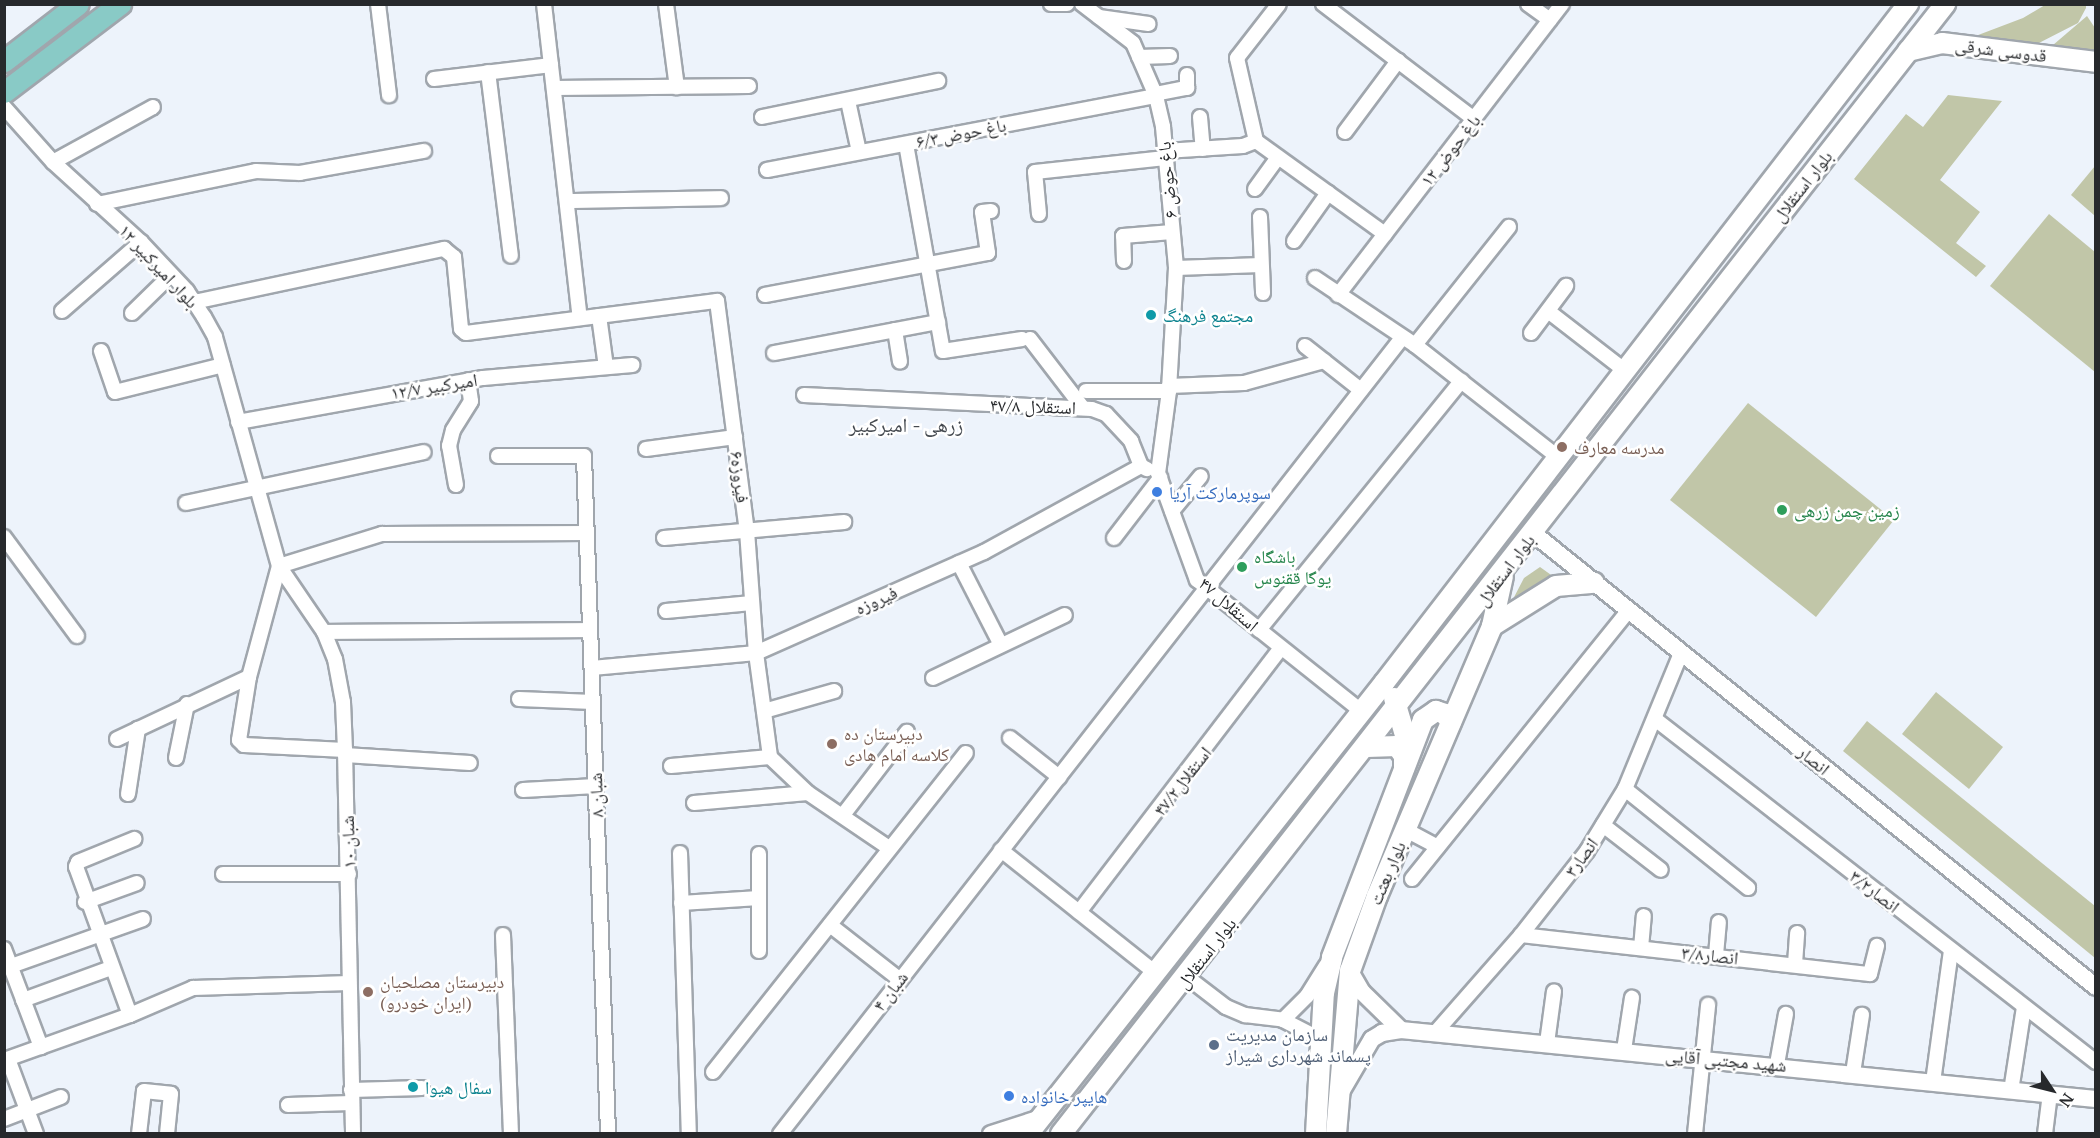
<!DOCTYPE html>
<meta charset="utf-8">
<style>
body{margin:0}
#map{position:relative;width:2100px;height:1138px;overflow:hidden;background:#edf3fb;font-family:"PT Serif","Noto Naskh Arabic",serif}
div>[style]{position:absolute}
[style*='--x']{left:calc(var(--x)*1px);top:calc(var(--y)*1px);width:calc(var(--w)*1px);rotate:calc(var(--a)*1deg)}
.green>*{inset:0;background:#c1c6a8}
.roads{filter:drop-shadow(2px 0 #a0a6ad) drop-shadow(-2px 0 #a0a6ad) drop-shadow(0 2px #a0a6ad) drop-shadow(0 -2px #a0a6ad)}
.minor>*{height:14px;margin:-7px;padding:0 7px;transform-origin:7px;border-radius:7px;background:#fff}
.tertiary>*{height:16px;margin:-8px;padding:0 8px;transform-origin:8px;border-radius:8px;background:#fff}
.secondary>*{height:20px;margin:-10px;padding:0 10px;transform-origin:10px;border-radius:10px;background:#fff}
.primary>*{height:21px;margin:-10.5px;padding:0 10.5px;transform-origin:10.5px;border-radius:10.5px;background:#89cac6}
.dots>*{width:16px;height:16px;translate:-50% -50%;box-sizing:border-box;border:3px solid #fff;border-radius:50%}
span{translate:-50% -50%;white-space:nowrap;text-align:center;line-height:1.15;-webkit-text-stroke:5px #fff;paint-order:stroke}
.street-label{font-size:18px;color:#27292c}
.culture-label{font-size:18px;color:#0d838f}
.left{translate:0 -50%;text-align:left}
.education-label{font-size:18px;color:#785e54}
.shop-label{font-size:18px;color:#366cbe}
.leisure-label{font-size:18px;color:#27864d}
.service-label{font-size:18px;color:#4e5e75}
.neighbourhood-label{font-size:20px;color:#454a50}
.frame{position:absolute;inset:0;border:6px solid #27292c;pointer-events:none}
.north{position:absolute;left:2022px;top:1060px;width:60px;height:60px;-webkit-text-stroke:4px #fff;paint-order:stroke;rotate:125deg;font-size:16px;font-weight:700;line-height:24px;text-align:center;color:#27292c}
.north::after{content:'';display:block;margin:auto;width:21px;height:27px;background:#27292c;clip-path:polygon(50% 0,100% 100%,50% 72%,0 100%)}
</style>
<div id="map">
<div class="green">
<div style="clip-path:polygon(2045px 5px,2086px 5px,2086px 8px,2078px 23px,2035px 45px,1965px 40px,2023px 18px)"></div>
<div style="clip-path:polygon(2087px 16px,2095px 28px,2095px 55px,2046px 51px)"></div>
<div style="clip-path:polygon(1948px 95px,2002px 101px,1940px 180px,1980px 212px,1956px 243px,1986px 266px,1976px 277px,1854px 179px,1906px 114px,1923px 127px)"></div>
<div style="clip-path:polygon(2095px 166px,2095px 216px,2071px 195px)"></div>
<div style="clip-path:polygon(2049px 214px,2095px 252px,2095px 372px,1990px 286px)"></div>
<div style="clip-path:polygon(1748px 403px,1894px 520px,1816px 617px,1670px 500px)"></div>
<div style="clip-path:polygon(1540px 567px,1554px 577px,1536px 586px,1513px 608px,1511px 603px,1524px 578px)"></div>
<div style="clip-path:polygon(1936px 692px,2003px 747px,1969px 789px,1902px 734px)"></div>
<div style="clip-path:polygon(1867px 721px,2095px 906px,2095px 958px,1843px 751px)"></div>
</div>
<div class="roads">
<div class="minor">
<div style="--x:378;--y:4;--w:92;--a:83.1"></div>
<div style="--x:544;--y:4;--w:316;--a:83.5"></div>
<div style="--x:666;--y:4;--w:84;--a:82.5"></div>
<div style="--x:1051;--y:4;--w:16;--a:0"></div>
<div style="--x:1082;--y:4;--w:64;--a:37.4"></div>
<div style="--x:1133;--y:43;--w:58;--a:66.5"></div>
<div style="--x:1156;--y:96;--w:32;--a:77"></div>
<div style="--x:1163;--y:127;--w:142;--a:84.7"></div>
<div style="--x:1176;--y:268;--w:123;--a:93.3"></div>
<div style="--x:1169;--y:391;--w:83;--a:97.6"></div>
<div style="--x:1158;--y:473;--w:114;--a:70"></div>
<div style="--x:1197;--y:580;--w:210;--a:38.6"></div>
<div style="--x:1323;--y:4;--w:190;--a:37.3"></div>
<div style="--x:1528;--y:4;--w:27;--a:36"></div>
<div style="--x:1099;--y:17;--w:50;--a:8"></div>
<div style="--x:1139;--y:57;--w:31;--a:-2"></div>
<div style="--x:488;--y:72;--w:185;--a:82.9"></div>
<div style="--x:434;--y:79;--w:118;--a:-6.8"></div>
<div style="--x:554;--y:88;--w:195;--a:-0.6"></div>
<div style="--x:1155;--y:94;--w:33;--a:-11"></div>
<div style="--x:1187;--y:88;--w:13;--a:-90"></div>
<div style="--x:848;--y:101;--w:52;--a:77.8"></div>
<div style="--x:4;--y:107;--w:74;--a:48.3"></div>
<div style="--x:53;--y:162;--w:119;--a:42.3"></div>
<div style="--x:141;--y:242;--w:67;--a:46.8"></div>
<div style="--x:187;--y:291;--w:31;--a:57"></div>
<div style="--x:204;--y:317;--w:23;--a:61"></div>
<div style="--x:215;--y:337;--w:238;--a:74.4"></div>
<div style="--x:279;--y:566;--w:80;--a:55.7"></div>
<div style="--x:324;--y:632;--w:29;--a:68"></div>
<div style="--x:335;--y:659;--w:44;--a:79.5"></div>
<div style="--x:343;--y:702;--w:48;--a:87.6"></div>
<div style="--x:345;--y:750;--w:384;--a:88.8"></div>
<div style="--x:762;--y:117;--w:180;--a:-11.6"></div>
<div style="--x:1200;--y:117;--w:32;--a:85"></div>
<div style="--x:1345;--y:132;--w:89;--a:-53.3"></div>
<div style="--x:1256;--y:141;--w:159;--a:35.8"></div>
<div style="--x:1256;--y:141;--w:85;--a:-102.9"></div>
<div style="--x:1237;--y:58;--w:68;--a:-52.1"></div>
<div style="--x:906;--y:144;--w:210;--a:79.9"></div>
<div style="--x:943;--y:351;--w:80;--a:-8.6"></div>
<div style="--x:1165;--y:151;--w:78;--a:-3.7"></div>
<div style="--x:1243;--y:146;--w:14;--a:-21"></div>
<div style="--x:53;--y:162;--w:114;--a:-28.8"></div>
<div style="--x:767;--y:170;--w:396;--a:-10.8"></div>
<div style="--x:1255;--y:189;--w:39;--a:-54"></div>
<div style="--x:567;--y:201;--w:154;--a:-1.1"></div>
<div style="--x:97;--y:204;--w:162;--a:-11.7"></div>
<div style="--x:256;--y:171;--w:44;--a:2.6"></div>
<div style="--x:300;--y:173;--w:126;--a:-10.1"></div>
<div style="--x:1039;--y:214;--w:42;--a:-95.4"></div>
<div style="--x:1035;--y:172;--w:131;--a:-6.1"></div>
<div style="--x:1260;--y:217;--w:76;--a:87.7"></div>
<div style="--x:1294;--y:241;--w:59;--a:-54.7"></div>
<div style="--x:1124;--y:261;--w:25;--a:-92"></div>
<div style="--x:1123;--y:236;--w:49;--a:-4.7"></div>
<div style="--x:1176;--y:268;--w:85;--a:-2"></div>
<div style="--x:1315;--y:278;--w:120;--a:33.8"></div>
<div style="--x:1415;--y:345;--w:183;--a:38.1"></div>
<div style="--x:765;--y:295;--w:227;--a:-10.7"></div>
<div style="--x:988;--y:253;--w:41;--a:-98.3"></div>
<div style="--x:982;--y:212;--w:9;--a:-6"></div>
<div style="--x:1338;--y:295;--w:367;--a:-52.4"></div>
<div style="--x:194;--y:302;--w:256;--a:-12"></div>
<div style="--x:444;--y:249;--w:13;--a:39"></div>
<div style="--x:454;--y:257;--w:72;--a:84.4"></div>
<div style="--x:461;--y:329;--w:6;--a:39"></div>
<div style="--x:466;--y:333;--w:253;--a:-7.3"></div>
<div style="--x:717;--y:301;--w:232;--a:82.6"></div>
<div style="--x:747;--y:531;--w:122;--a:85.8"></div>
<div style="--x:756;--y:653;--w:105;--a:82.3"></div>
<div style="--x:770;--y:757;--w:52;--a:43.5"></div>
<div style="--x:808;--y:793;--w:98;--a:34.2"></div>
<div style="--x:62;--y:311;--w:105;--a:-41.1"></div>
<div style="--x:1548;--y:311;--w:96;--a:37.8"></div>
<div style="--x:132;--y:313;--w:54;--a:-44.3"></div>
<div style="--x:599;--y:316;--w:51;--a:82.2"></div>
<div style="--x:895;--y:330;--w:32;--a:81"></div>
<div style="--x:1531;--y:333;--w:59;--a:-53.3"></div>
<div style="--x:1030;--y:339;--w:87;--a:52.5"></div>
<div style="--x:1415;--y:345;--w:151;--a:-51.5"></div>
<div style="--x:1305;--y:346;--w:71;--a:38.2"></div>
<div style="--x:101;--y:351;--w:43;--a:71.1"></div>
<div style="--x:115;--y:392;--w:111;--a:-14"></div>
<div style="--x:774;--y:353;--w:167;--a:-10.7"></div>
<div style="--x:1169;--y:386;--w:75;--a:-2.3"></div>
<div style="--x:1244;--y:383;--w:83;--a:-15.4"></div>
<div style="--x:1086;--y:391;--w:83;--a:0"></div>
<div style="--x:804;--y:395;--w:288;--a:2.8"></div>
<div style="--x:1092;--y:409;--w:15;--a:20"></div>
<div style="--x:1106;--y:414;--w:37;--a:47"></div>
<div style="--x:1131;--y:441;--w:27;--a:68"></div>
<div style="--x:1141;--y:466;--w:7;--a:27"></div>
<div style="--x:238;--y:422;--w:249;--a:-10.2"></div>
<div style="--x:483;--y:378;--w:150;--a:-5"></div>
<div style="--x:646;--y:449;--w:90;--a:-7.7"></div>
<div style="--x:498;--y:456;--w:86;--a:0"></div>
<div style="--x:584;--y:456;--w:678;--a:87.97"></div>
<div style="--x:456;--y:485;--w:40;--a:-100"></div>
<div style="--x:449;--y:446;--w:16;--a:-76"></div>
<div style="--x:453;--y:430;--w:34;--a:-58"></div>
<div style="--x:471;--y:401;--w:21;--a:-98"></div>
<div style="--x:186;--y:503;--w:243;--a:-12.1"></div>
<div style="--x:1172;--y:511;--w:45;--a:-50.4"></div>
<div style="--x:4;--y:537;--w:123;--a:53.6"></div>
<div style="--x:664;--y:538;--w:181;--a:-5.1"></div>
<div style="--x:1114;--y:538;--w:76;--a:-52.5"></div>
<div style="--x:959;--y:563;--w:92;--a:62.9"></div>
<div style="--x:279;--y:566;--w:108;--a:-17.3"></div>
<div style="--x:382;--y:534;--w:205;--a:-0.3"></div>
<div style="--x:279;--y:566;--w:115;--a:105.1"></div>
<div style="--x:249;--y:677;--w:64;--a:99"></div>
<div style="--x:239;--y:740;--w:7;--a:45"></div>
<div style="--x:244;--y:745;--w:101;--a:2.8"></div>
<div style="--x:666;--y:611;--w:86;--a:-5.3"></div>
<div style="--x:1259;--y:630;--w:321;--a:-50.9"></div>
<div style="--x:324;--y:632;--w:266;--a:-0.4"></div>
<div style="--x:592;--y:668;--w:165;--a:-5.2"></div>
<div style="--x:756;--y:653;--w:249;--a:-23.9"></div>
<div style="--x:984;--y:552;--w:179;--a:-28.7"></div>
<div style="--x:933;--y:678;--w:146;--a:-25.5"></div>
<div style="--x:519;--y:699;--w:74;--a:2.3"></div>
<div style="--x:764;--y:711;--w:73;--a:-15.9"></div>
<div style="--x:1655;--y:719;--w:559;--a:37.87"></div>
<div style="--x:1010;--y:738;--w:63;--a:38.5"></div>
<div style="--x:117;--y:739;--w:146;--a:-25.2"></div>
<div style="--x:345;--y:755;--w:125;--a:3.7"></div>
<div style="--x:176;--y:758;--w:55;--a:-78.5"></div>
<div style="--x:671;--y:766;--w:99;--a:-5.2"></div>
<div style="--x:1625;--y:789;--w:158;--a:38.8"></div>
<div style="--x:523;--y:790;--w:73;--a:-3.1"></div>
<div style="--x:128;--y:794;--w:66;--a:-81.3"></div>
<div style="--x:694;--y:803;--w:114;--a:-5"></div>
<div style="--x:843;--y:815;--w:105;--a:-52.4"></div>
<div style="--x:1603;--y:825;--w:73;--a:37.8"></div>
<div style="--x:1406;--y:830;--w:36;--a:28"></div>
<div style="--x:1001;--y:850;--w:199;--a:38.5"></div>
<div style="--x:680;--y:853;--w:281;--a:88.2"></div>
<div style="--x:759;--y:854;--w:97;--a:90"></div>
<div style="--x:223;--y:874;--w:126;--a:0"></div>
<div style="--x:1412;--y:879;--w:346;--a:-51.1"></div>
<div style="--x:85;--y:902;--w:55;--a:-20.1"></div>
<div style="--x:681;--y:903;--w:78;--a:-3.7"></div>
<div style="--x:1079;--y:912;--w:332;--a:-52.6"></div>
<div style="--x:830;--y:925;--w:88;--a:38"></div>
<div style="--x:503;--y:935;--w:199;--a:87.7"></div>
<div style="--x:1521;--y:935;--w:351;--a:6.4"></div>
<div style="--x:1870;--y:974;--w:29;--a:-76"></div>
<div style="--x:1641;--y:948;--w:32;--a:-85"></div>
<div style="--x:4;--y:949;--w:105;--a:69.3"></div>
<div style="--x:1716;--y:955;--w:33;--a:-85"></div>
<div style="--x:1795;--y:964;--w:31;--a:-86"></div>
<div style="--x:11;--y:966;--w:140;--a:-19.6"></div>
<div style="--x:1187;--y:977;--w:49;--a:37.6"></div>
<div style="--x:1226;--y:1007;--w:21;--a:23"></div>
<div style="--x:1245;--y:1015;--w:38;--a:7"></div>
<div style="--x:1283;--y:1020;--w:46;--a:27.1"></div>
<div style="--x:23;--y:1000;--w:94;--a:-20"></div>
<div style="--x:130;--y:1015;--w:158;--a:-110"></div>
<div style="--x:76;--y:867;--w:5;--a:-68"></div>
<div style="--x:78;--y:862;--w:61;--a:-22.3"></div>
<div style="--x:1283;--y:1020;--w:34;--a:-45"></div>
<div style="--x:1307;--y:996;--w:36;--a:-58"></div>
<div style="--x:1435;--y:1033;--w:130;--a:-48.7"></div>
<div style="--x:1521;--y:935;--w:107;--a:-51.8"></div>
<div style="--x:1587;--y:851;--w:73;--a:-58.5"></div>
<div style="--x:1625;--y:789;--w:147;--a:-67.6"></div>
<div style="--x:1547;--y:1043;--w:52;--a:-82.3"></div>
<div style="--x:1624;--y:1050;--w:53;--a:-81.3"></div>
<div style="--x:8;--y:1059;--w:80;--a:69.5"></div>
<div style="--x:4;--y:1060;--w:134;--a:-19.7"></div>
<div style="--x:130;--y:1015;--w:69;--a:-23.2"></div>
<div style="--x:193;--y:988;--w:156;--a:-1.8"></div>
<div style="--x:1777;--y:1064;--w:51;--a:-79.8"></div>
<div style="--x:713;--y:1072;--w:407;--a:-51.6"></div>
<div style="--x:1853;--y:1073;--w:59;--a:-81.2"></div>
<div style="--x:1933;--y:1082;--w:133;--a:-82.2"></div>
<div style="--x:351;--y:1090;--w:71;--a:-1.6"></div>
<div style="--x:2011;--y:1091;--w:85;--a:-81.2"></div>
<div style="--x:288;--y:1105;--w:63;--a:-1.8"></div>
<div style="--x:4;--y:1119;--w:61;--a:-21.1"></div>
<div style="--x:139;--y:1134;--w:43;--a:-83.4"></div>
<div style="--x:144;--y:1091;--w:27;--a:6"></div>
<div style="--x:171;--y:1094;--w:40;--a:95.7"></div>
<div style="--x:780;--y:1134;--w:1010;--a:-52"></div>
<div style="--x:1695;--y:1134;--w:130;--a:-84.2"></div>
<div style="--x:2045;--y:1134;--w:39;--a:-83"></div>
</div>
<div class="tertiary">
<div style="--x:1533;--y:533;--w:723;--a:38.88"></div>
<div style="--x:1401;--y:1030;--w:698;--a:5.67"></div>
<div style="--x:1341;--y:1092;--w:61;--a:-59.7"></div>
<div style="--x:1372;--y:1039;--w:12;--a:-31"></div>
<div style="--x:1382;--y:1033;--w:19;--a:-9"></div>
<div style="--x:1401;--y:1030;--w:54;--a:-135.7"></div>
<div style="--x:1362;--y:992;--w:24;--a:-120"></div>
<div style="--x:991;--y:1134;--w:52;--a:-17.7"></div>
</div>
<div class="secondary">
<div style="--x:1908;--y:51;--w:35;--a:-13"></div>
<div style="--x:1942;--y:43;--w:155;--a:7"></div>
<div style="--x:1492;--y:626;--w:75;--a:-32"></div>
<div style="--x:1556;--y:586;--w:38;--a:-5"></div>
<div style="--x:1394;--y:698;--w:56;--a:73.5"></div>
<div style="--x:1367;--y:747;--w:30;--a:-2"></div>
<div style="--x:1397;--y:746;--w:12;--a:55"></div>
<div style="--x:1404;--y:756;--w:12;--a:90"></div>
<div style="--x:1028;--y:1134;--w:575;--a:-51.71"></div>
<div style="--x:1384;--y:683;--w:858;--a:-52.34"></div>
<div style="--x:1061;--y:1134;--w:1435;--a:-51.96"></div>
<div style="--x:1316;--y:1134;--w:141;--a:-86.8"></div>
<div style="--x:1324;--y:993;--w:37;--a:-77"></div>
<div style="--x:1332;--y:957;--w:254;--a:-69"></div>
<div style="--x:1423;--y:720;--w:16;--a:-35"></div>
<div style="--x:1436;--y:711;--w:9;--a:18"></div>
<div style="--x:1445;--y:714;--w:10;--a:53"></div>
<div style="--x:1336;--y:1134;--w:164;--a:-85.1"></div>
<div style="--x:1350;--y:971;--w:80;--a:-70.2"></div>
<div style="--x:1377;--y:896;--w:293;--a:-66.9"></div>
<div style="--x:1492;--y:626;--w:51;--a:-77.6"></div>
</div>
<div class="primary">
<div style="--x:4;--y:61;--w:93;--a:-37.6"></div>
<div style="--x:4;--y:92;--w:146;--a:-37.2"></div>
</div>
</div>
<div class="dots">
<div style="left:1151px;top:315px;background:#0f9aa8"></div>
<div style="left:1562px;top:447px;background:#8d6e63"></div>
<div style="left:1157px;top:492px;background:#3f7fe0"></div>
<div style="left:1782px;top:510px;background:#2e9e5b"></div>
<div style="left:1242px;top:567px;background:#2e9e5b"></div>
<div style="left:832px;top:744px;background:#8d6e63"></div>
<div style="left:368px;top:992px;background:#8d6e63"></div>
<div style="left:1214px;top:1045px;background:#5c6f8a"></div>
<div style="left:413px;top:1087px;background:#0f9aa8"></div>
<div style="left:1009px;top:1096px;background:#3f7fe0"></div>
</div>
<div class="street-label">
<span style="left:2001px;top:50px;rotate:7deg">قدوسی شرقی</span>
<span style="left:961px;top:133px;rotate:-11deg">۶/۳ باغ حوض</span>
<span style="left:1450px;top:150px;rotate:-52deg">۱۲ باغ حوض</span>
<span style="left:1167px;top:180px;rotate:-95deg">۶ باغ حوض</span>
<span style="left:1802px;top:186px;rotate:-52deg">بلوار استقلال</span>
<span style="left:159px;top:266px;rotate:47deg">۱۲ بلوار امیرکبیر</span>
<span style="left:434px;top:386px;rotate:-9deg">۱۲/۷ امیرکبیر</span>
<span style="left:1033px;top:406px;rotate:2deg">۴۷/۸ استقلال</span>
<span style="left:740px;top:477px;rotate:83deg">فیروزه۶</span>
<span style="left:1505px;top:570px;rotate:-53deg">بلوار استقلال</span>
<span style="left:876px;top:600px;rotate:-24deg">فیروزه</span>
<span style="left:1229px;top:604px;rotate:41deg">۴۷ استقلال</span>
<span style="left:1814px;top:760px;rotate:39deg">انصار</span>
<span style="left:1182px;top:781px;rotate:-52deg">استقلال۴۷/۲</span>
<span style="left:596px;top:795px;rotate:-92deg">۸ شبان</span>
<span style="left:348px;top:842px;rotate:-92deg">۱۰ شبان</span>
<span style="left:1581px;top:857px;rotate:-54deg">انصار۳</span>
<span style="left:1387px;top:873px;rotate:-67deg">بلوار بعثت</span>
<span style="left:1875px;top:891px;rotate:38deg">انصار۳/۲</span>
<span style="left:1206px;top:953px;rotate:-52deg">بلوار استقلال</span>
<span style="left:1710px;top:955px;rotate:6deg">انصار۳/۸</span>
<span style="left:890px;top:991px;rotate:-52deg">۴ شبان</span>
<span style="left:1726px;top:1060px;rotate:5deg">شهید مجتبی آقایی</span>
</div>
<div class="culture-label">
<span class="left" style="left:1163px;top:315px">مجتمع فرهنگ</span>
<span class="left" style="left:425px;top:1087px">سفال هیوا</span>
</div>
<div class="education-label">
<span class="left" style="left:1574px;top:447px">مدرسه معارف</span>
<span class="left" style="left:844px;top:744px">دبیرستان ده<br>کلاسه امام هادی</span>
<span class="left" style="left:380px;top:992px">دبیرستان مصلحیان<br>(ایران خودرو)</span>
</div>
<div class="shop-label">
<span class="left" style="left:1169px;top:492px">سوپرمارکت آریا</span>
<span class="left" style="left:1021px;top:1096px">هایپر خانواده</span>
</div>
<div class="leisure-label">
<span class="left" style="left:1794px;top:510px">زمین چمن زرهی</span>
<span class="left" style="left:1254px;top:567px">باشگاه<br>یوگا ققنوس</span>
</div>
<div class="service-label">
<span class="left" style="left:1226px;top:1045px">سازمان مدیریت<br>پسماند شهرداری شیراز</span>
</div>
<div class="neighbourhood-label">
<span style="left:906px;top:424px">زرهی - امیرکبیر</span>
</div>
<div class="frame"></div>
<div class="north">N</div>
</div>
